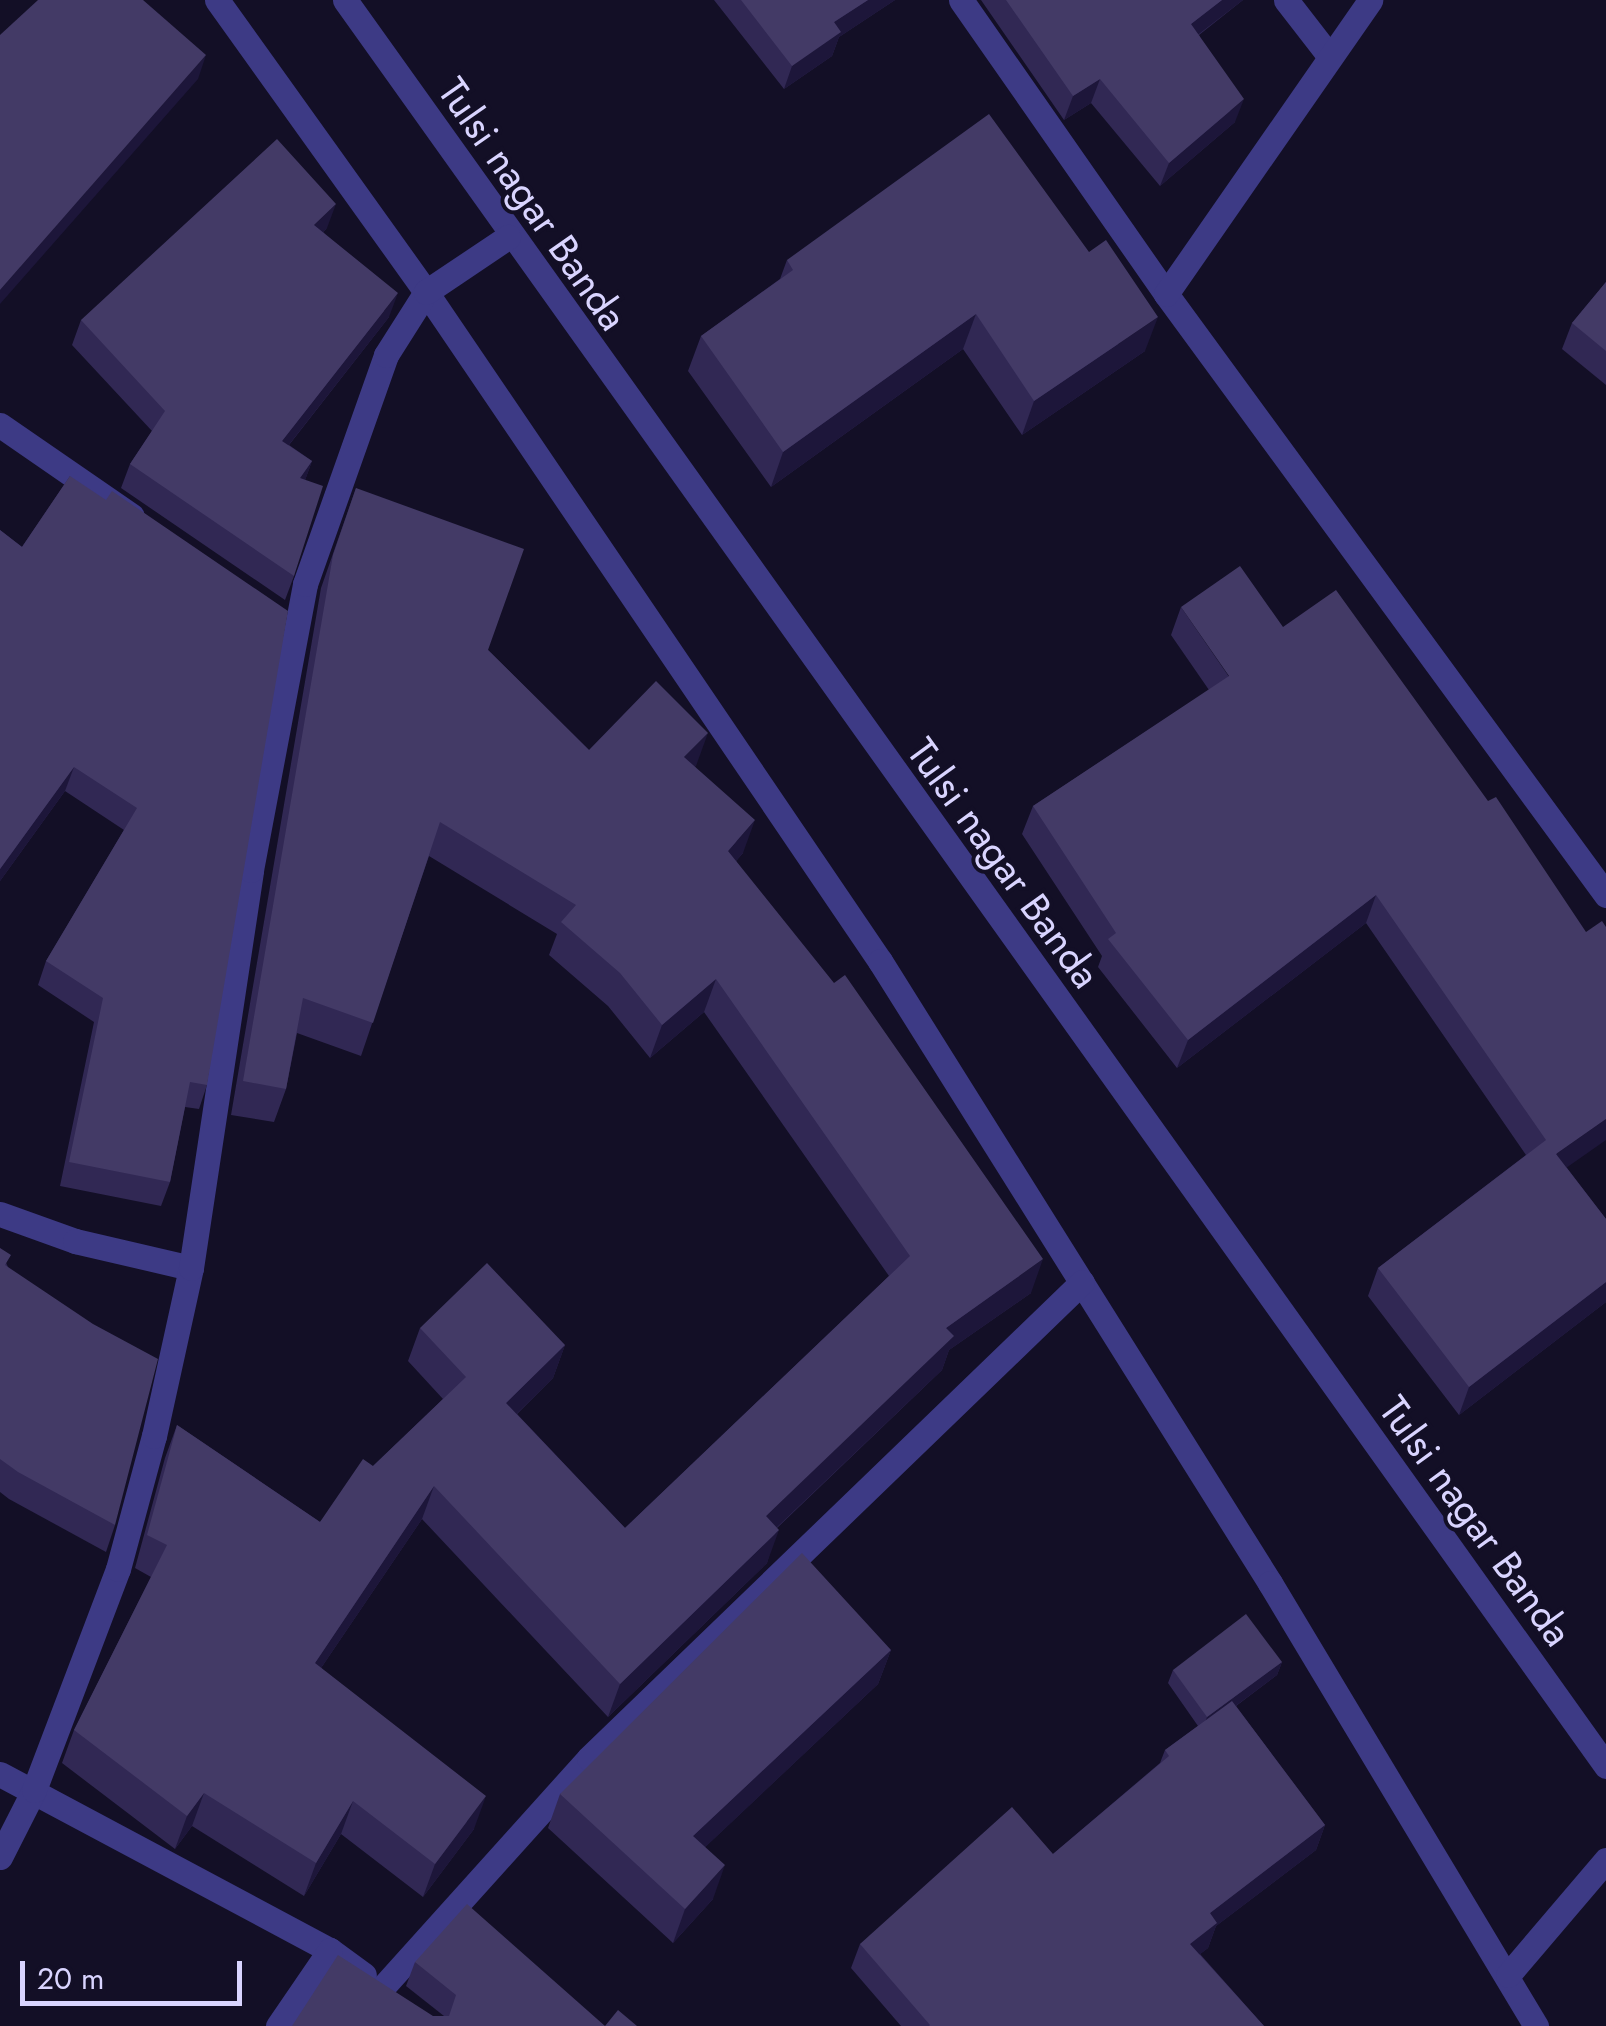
<!DOCTYPE html>
<style>
body{margin:0}
#map{position:relative;width:1606px;height:2026px;overflow:hidden;background:#130f26;font-family:Jost,sans-serif}
div>[style]{position:absolute}
[style*='--x']{left:calc(var(--x)*1px);top:calc(var(--y)*1px);width:calc(var(--w)*1px);rotate:calc(var(--a)*1deg)}
.street>*{height:25px;margin:-12.5px;padding:0 12.5px;transform-origin:12.5px;border-radius:12.5px;background:#3d3a85}
.wall>*{inset:0;background:#312854}
.shaded-wall>*{inset:0;background:#1d163a}
.building>*{inset:0;background:#433a66}
span{translate:-50% -50%;white-space:nowrap;text-align:center;line-height:1.15;-webkit-text-stroke:8px #130f26;paint-order:stroke}
.street-label{font-size:40px;color:#d9d4ff}
.scale{position:absolute;left:20px;top:1961px;width:222px;height:45px;box-sizing:border-box;border:5px solid #d9d4ff;border-top:0;padding-left:12px;font-size:30px;line-height:35px;white-space:nowrap;color:#d9d4ff;-webkit-text-stroke:8px #130f26;paint-order:stroke}
</style>
<div id="map">
<div class="street">
<div style="--x:217;--y:0;--w:359;--a:54.4"></div>
<div style="--x:426;--y:292;--w:809;--a:55.84"></div>
<div style="--x:880;--y:961;--w:734;--a:57.91"></div>
<div style="--x:1270;--y:1583;--w:517;--a:59.02"></div>
<div style="--x:345;--y:0;--w:2170;--a:54.47"></div>
<div style="--x:961;--y:0;--w:358;--a:55.1"></div>
<div style="--x:1166;--y:294;--w:745;--a:53.79"></div>
<div style="--x:1286;--y:0;--w:72;--a:52.3"></div>
<div style="--x:1166;--y:294;--w:358;--a:-55.2"></div>
<div style="--x:0;--y:425;--w:160;--a:34.6"></div>
<div style="--x:0;--y:1214;--w:80;--a:19.8"></div>
<div style="--x:75;--y:1241;--w:119;--a:13.1"></div>
<div style="--x:0;--y:1774;--w:374;--a:28.1"></div>
<div style="--x:330;--y:1950;--w:42;--a:36.3"></div>
<div style="--x:0;--y:1857;--w:75;--a:-63.1"></div>
<div style="--x:34;--y:1790;--w:236;--a:-69.2"></div>
<div style="--x:118;--y:1569;--w:138;--a:-74.9"></div>
<div style="--x:154;--y:1436;--w:172;--a:-77.6"></div>
<div style="--x:191;--y:1268;--w:402;--a:-81.4"></div>
<div style="--x:251;--y:870;--w:291;--a:-79.3"></div>
<div style="--x:305;--y:584;--w:243;--a:-70.5"></div>
<div style="--x:386;--y:355;--w:75;--a:-57.6"></div>
<div style="--x:426;--y:292;--w:99;--a:-33.9"></div>
<div style="--x:1508;--y:1975;--w:151;--a:-49.6"></div>
<div style="--x:382;--y:1988;--w:309;--a:-48"></div>
<div style="--x:589;--y:1758;--w:685;--a:-43.99"></div>
<div style="--x:278;--y:2026;--w:92;--a:-55.6"></div>
</div>
<div class="wall">
<div style="clip-path:polygon(714px 0,895px 0,839px 37px,832px 56px,784px 89px)"></div>
<div style="clip-path:polygon(981px 0,1243px 0,1199px 35px,1235px 122px,1160px 186px,1091px 103px,1064px 120px)"></div>
<div style="clip-path:polygon(327px 228px,323px 232px,389px 317px,289px 445px,312px 461px,305px 480px,294px 576px,285px 600px,121px 488px,130px 464px,152px 431px,72px 345px,81px 320px)"></div>
<div style="clip-path:polygon(787px 260px,1145px 351px,1022px 435px,963px 349px,771px 487px,688px 371px,701px 336px,780px 279px)"></div>
<div style="clip-path:polygon(1606px 282px,1606px 385px,1562px 349px,1572px 323px)"></div>
<div style="clip-path:polygon(70px 476px,207px 1085px,199px 1109px,185px 1107px,170px 1182px,161px 1206px,60px 1186px,94px 1022px,38px 985px,46px 961px,124px 830px,65px 791px,0 881px,0 530px,22px 547px)"></div>
<div style="clip-path:polygon(356px 488px,488px 650px,589px 750px,695px 767px,743px 853px,736px 861px,1031px 1293px,949px 1350px,942px 1370px,777px 1528px,767px 1563px,608px 1717px,422px 1519px,321px 1668px,474px 1829px,423px 1897px,341px 1834px,304px 1896px,192px 1826px,175px 1849px,62px 1763px,74px 1730px,151px 1577px,135px 1568px,165px 1458px,177px 1425px,320px 1522px,373px 1466px,443px 1399px,408px 1361px,420px 1328px,565px 1345px,553px 1378px,517px 1414px,625px 1528px,889px 1276px,704px 1012px,650px 1058px,608px 1006px,549px 955px,557px 934px,429px 856px,361px 1056px,297px 1033px,286px 1089px,274px 1122px,231px 1115px,321px 588px)"></div>
<div style="clip-path:polygon(1181px 607px,1567px 1168px,1606px 1219px,1606px 1302px,1459px 1415px,1368px 1296px,1378px 1268px,1526px 1155px,1366px 923px,1177px 1068px,1098px 967px,1102px 956px,1022px 834px,1033px 806px,1209px 690px,1171px 635px)"></div>
<div style="clip-path:polygon(0 1248px,115px 1525px,106px 1552px,9px 1499px,0 1492px)"></div>
<div style="clip-path:polygon(891px 1650px,878px 1684px,705px 1847px,713px 1899px,673px 1943px,548px 1828px,560px 1794px)"></div>
<div style="clip-path:polygon(1282px 1662px,1277px 1675px,1236px 1706px,1325px 1825px,1316px 1850px,1216px 1926px,1208px 1948px,1200px 1954px,1264px 2026px,901px 2026px,851px 1968px,860px 1944px,1053px 1854px,1160px 1763px,1165px 1750px,1198px 1726px,1168px 1683px,1173px 1670px)"></div>
<div style="clip-path:polygon(415px 1962px,605px 2026px,444px 2016px,406px 1986px)"></div>
</div>
<div class="shaded-wall">
<div style="clip-path:polygon(868px 0,895px 0,839px 37px,832px 56px,784px 89px,792px 66px,834px 22px)"></div>
<div style="clip-path:polygon(1222px 0,1243px 0,1182px 47px,1191px 24px)"></div>
<div style="clip-path:polygon(206px 55px,198px 79px,0 304px,0 290px)"></div>
<div style="clip-path:polygon(1100px 79px,1091px 103px,1064px 120px,1073px 96px)"></div>
<div style="clip-path:polygon(1244px 99px,1235px 122px,1160px 186px,1169px 163px)"></div>
<div style="clip-path:polygon(336px 204px,327px 228px,305px 249px,314px 225px)"></div>
<div style="clip-path:polygon(398px 293px,389px 317px,273px 465px,282px 441px)"></div>
<div style="clip-path:polygon(976px 314px,963px 349px,771px 487px,783px 452px)"></div>
<div style="clip-path:polygon(1158px 317px,1145px 351px,1022px 435px,1034px 401px)"></div>
<div style="clip-path:polygon(312px 461px,303px 486px,300px 478px)"></div>
<div style="clip-path:polygon(708px 733px,696px 766px,671px 790px,684px 757px)"></div>
<div style="clip-path:polygon(74px 767px,65px 791px,0 881px,0 869px)"></div>
<div style="clip-path:polygon(755px 820px,743px 853px,716px 884px,728px 851px)"></div>
<div style="clip-path:polygon(1376px 895px,1366px 923px,1177px 1068px,1188px 1040px)"></div>
<div style="clip-path:polygon(716px 979px,704px 1012px,650px 1058px,662px 1025px)"></div>
<div style="clip-path:polygon(1606px 1119px,1606px 1140px,1546px 1182px,1556px 1154px)"></div>
<div style="clip-path:polygon(1043px 1259px,1031px 1293px,949px 1350px,942px 1370px,754px 1549px,766px 1516px,946px 1328px)"></div>
<div style="clip-path:polygon(1606px 1282px,1606px 1302px,1459px 1415px,1469px 1387px)"></div>
<div style="clip-path:polygon(565px 1345px,553px 1378px,494px 1436px,506px 1403px)"></div>
<div style="clip-path:polygon(434px 1486px,422px 1519px,302px 1696px,315px 1663px)"></div>
<div style="clip-path:polygon(779px 1530px,767px 1563px,608px 1717px,620px 1684px)"></div>
<div style="clip-path:polygon(891px 1650px,878px 1684px,681px 1870px,693px 1836px)"></div>
<div style="clip-path:polygon(1282px 1662px,1277px 1675px,1202px 1731px,1207px 1717px)"></div>
<div style="clip-path:polygon(204px 1793px,192px 1826px,175px 1849px,187px 1816px)"></div>
<div style="clip-path:polygon(486px 1796px,474px 1829px,423px 1897px,435px 1864px)"></div>
<div style="clip-path:polygon(353px 1801px,341px 1834px,304px 1896px,316px 1863px)"></div>
<div style="clip-path:polygon(1325px 1825px,1316px 1850px,1216px 1926px,1208px 1948px,1182px 1968px,1190px 1944px,1210px 1913px)"></div>
<div style="clip-path:polygon(725px 1865px,713px 1899px,673px 1943px,685px 1909px)"></div>
</div>
<div class="building">
<div style="clip-path:polygon(38px 0,143px 0,206px 55px,0 290px,0 35px)"></div>
<div style="clip-path:polygon(741px 0,868px 0,834px 22px,841px 32px,792px 66px)"></div>
<div style="clip-path:polygon(1006px 0,1222px 0,1191px 24px,1244px 99px,1169px 163px,1100px 79px,1073px 96px)"></div>
<div style="clip-path:polygon(989px 114px,1089px 252px,1106px 240px,1158px 317px,1034px 401px,976px 314px,783px 452px,701px 336px,793px 270px,787px 260px)"></div>
<div style="clip-path:polygon(277px 139px,336px 204px,314px 225px,398px 293px,282px 441px,312px 461px,300px 478px,323px 486px,294px 576px,130px 464px,165px 411px,81px 320px)"></div>
<div style="clip-path:polygon(1606px 282px,1606px 351px,1572px 323px)"></div>
<div style="clip-path:polygon(70px 476px,106px 500px,112px 491px,288px 611px,207px 1085px,190px 1082px,170px 1182px,69px 1162px,103px 998px,46px 961px,137px 808px,74px 767px,0 869px,0 530px,22px 547px)"></div>
<div style="clip-path:polygon(356px 488px,524px 549px,488px 650px,589px 750px,656px 681px,708px 733px,684px 757px,755px 820px,728px 851px,834px 983px,845px 975px,1043px 1259px,946px 1328px,954px 1336px,766px 1516px,779px 1530px,620px 1684px,434px 1486px,315px 1663px,486px 1796px,435px 1864px,353px 1801px,316px 1863px,204px 1793px,187px 1816px,74px 1730px,167px 1545px,147px 1535px,177px 1425px,320px 1522px,363px 1459px,373px 1466px,466px 1377px,420px 1328px,487px 1263px,565px 1345px,506px 1403px,625px 1528px,910px 1256px,716px 979px,662px 1025px,620px 973px,561px 922px,576px 905px,440px 822px,373px 1023px,303px 998px,286px 1089px,243px 1081px,333px 555px)"></div>
<div style="clip-path:polygon(1240px 566px,1283px 627px,1336px 590px,1488px 801px,1496px 797px,1586px 932px,1602px 921px,1606px 927px,1606px 1119px,1556px 1154px,1606px 1219px,1606px 1282px,1469px 1387px,1378px 1268px,1546px 1140px,1376px 895px,1188px 1040px,1108px 939px,1116px 933px,1033px 806px,1229px 676px,1181px 607px)"></div>
<div style="clip-path:polygon(0 1248px,11px 1255px,5px 1265px,93px 1324px,158px 1359px,115px 1525px,18px 1472px,0 1459px)"></div>
<div style="clip-path:polygon(802px 1553px,891px 1650px,693px 1836px,725px 1865px,685px 1909px,560px 1794px)"></div>
<div style="clip-path:polygon(1246px 1614px,1282px 1662px,1207px 1717px,1173px 1670px)"></div>
<div style="clip-path:polygon(1232px 1701px,1325px 1825px,1210px 1913px,1217px 1923px,1190px 1944px,1264px 2026px,929px 2026px,930px 2025px,860px 1944px,1012px 1807px,1053px 1854px,1169px 1756px,1165px 1750px)"></div>
<div style="clip-path:polygon(467px 1904px,605px 2026px,292px 2026px,338px 1955px,433px 2016px,449px 2016px,456px 1995px,415px 1962px)"></div>
<div style="clip-path:polygon(618px 2010px,637px 2026px,605px 2026px)"></div>
</div>
<div class="street-label">
<span style="left:533px;top:204px;rotate:55deg">Tulsi nagar Banda</span>
<span style="left:1004px;top:863px;rotate:54deg">Tulsi nagar Banda</span>
<span style="left:1476px;top:1521px;rotate:54deg">Tulsi nagar Banda</span>
</div>
<div class="scale">20 m</div>
</div>
